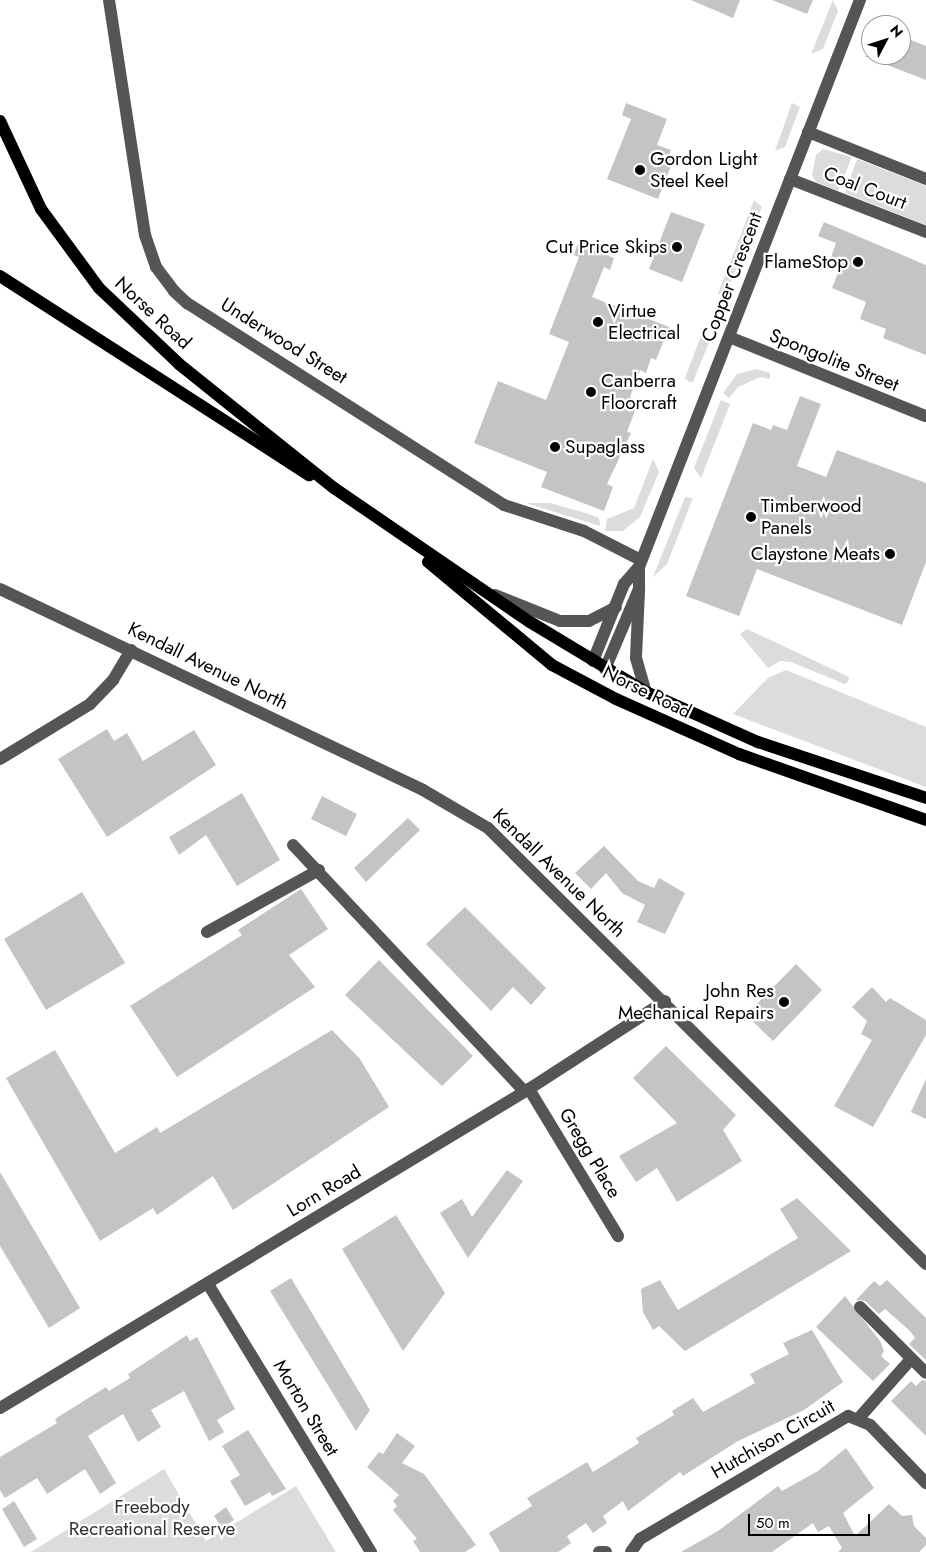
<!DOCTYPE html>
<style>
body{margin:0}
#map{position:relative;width:926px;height:1552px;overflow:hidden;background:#fff;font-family:Jost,sans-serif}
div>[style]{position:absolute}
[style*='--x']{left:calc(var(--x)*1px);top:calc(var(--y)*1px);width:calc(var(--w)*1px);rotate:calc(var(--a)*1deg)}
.green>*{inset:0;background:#dcdcdc}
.building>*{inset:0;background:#c4c4c4}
.minor>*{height:12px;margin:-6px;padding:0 6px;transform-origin:6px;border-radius:6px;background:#555}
.major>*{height:12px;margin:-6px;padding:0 6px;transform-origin:6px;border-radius:6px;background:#000}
.dots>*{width:14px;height:14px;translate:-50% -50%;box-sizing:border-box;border:2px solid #fff;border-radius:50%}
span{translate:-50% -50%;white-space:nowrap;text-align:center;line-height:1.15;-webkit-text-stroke:4.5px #fff;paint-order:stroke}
.poi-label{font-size:19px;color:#000}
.left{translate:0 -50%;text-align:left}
.right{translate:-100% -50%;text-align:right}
.street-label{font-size:19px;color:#000}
.park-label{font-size:19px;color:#333}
.north{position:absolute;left:861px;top:15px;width:50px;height:50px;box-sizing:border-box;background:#fff;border:1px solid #999;border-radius:50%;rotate:50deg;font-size:14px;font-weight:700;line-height:20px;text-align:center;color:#000}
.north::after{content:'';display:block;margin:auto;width:18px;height:22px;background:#000;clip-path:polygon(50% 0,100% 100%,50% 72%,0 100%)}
.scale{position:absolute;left:748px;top:1514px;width:122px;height:22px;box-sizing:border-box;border:2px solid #000;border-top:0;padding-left:6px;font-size:15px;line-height:18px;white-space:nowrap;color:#000;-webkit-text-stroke:4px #fff;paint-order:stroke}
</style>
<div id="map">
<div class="green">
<div style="clip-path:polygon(833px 0,838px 11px,823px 49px,811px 54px)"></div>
<div style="clip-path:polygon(792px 103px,800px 107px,785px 147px,775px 151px)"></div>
<div style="clip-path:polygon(823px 149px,852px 157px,838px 191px,816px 182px,812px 175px,816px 155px)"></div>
<div style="clip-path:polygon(857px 159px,926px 186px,926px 225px,845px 193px)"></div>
<div style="clip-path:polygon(754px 200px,762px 207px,725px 296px,718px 294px)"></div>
<div style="clip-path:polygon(704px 328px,710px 340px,693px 382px,690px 382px,685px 378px)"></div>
<div style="clip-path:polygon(756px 369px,770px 373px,770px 379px,760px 377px,738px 387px,729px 398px,723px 393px,737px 374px)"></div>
<div style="clip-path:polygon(721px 400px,730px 404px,701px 478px,694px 468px)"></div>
<div style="clip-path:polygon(653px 459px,659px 472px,640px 517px,623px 531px,605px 531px,607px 519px,634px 508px)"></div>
<div style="clip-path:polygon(685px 497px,693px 498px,667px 564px,653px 577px)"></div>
<div style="clip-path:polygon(526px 503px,550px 503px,589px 514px,599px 518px,600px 526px)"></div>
<div style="clip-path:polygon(747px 629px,849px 677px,848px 682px,845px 684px,791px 662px,780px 661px,768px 668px,740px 634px)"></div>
<div style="clip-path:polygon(786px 670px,926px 727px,926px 787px,733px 714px,768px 678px)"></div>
<div style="clip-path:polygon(164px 1469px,206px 1541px,296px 1486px,336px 1552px,31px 1552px)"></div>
</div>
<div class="building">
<div style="clip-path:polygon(691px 0,740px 0,733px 18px)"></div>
<div style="clip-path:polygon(772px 0,813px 0,807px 14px)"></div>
<div style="clip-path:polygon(901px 36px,926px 46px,926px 80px,864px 56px,901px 55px)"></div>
<div style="clip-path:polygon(626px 103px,667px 119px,657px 145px,671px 150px,667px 159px,673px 161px,658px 199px,607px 179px,631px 119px,622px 115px)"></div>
<div style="clip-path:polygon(671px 212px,705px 224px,682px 282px,649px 269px)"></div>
<div style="clip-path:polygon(824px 222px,926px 265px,926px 355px,883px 338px,886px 329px,860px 319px,866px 302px,832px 288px,841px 265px,830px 260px,836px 243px,818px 236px)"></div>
<div style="clip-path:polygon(578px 243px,614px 258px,610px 270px,604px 267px,592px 297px,669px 327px,656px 360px,651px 358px,646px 373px,640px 370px,630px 397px,639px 400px,627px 432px,631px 433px,607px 484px,613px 487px,604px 511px,541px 487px,547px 472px,474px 443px,498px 381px,546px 400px,569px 342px,549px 334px,579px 257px,574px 255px)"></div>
<div style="clip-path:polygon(800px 396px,821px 404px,797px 466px,826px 477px,837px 450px,926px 483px,926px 562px,902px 625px,757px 569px,739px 616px,686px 596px,753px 423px,771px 430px,773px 425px,787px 430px)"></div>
<div style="clip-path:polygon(107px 729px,114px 741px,127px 733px,143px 761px,194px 730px,216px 765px,107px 837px,58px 759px)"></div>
<div style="clip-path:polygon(242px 793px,280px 860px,237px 886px,206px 835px,179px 855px,169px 837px)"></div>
<div style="clip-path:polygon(322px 796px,357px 814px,346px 836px,311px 819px)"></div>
<div style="clip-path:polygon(408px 818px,420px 830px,366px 882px,354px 868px)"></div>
<div style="clip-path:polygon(604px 846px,638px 881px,654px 888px,659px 878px,685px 893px,665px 934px,637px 922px,645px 905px,622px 893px,606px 873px,591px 889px,575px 873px)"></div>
<div style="clip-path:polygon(301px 889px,328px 929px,289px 955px,315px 987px,177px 1077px,130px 1006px,242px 935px,238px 930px)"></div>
<div style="clip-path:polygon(82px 892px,125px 963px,46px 1010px,4px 939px)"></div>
<div style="clip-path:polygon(465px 907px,546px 988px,531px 1005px,513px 987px,491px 1011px,426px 944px)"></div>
<div style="clip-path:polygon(379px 960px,473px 1056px,442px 1086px,345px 995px)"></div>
<div style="clip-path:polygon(796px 964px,822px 990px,773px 1041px,746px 1015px)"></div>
<div style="clip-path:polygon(872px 987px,886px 1002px,890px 998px,926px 1020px,926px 1035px,873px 1127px,834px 1106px,872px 1040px,861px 1034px,867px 1021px,852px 1007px)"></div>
<div style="clip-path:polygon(332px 1030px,360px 1059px,389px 1107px,233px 1210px,213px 1176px,157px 1215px,153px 1208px,100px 1241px,6px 1078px,55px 1050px,115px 1153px,157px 1127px,160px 1133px)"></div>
<div style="clip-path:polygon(666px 1046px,736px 1115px,723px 1130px,742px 1161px,677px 1202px,657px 1168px,636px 1182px,619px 1156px,677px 1123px,633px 1078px)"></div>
<div style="clip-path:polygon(926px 1079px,926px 1119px,911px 1112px)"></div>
<div style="clip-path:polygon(507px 1170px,523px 1181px,468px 1258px,440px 1213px,462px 1199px,472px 1217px)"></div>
<div style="clip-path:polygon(0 1172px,80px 1308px,49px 1328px,0 1246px)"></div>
<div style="clip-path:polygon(797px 1198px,851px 1251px,685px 1351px,659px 1326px,653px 1330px,643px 1312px,641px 1289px,660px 1280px,678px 1310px,798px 1238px,780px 1209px)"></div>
<div style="clip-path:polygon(396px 1215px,445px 1293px,403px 1351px,342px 1249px)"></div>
<div style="clip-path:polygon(291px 1278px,370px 1410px,356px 1431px,270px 1291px)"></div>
<div style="clip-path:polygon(887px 1280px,926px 1318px,926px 1360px,909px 1344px,915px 1338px,910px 1331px,885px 1309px,879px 1314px,865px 1301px,856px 1300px,874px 1281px,880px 1286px)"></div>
<div style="clip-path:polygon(845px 1296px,880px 1341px,884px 1351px,881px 1356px,890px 1364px,873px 1381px,816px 1327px)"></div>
<div style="clip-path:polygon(812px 1330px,843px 1382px,804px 1410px,738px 1441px,683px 1476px,680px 1472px,628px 1511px,623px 1501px,603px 1516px,607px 1523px,593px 1533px,586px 1523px,567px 1536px,571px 1543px,558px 1552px,500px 1552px,489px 1533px,532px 1506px,527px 1498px,587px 1462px,593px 1472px,639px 1443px,636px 1438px,674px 1415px,672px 1411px,693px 1398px,703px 1412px,755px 1383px,750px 1374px,789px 1354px,783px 1343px)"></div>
<div style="clip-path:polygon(187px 1335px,190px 1341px,197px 1337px,235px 1409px,217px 1420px,224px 1432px,209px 1441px,184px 1391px,151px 1410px,161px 1427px,138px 1442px,123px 1414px,88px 1436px,116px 1483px,100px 1494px,85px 1469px,47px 1494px,37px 1478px,5px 1498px,0 1490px,0 1457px,57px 1423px,55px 1419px,90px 1397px,106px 1387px,109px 1391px,130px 1378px,128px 1374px)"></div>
<div style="clip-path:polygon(922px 1380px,926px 1381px,926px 1436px,891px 1401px,911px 1381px,916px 1386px)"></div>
<div style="clip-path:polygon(248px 1430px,286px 1489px,272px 1496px,270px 1492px,245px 1506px,230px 1481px,240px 1475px,222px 1446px)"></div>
<div style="clip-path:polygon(397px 1433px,415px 1446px,402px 1463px,424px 1474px,476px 1545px,465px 1552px,420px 1552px,413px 1541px,417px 1539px,393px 1510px,397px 1506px,393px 1501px,399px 1495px,367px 1467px,379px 1452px,383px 1454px)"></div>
<div style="clip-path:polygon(846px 1448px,874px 1488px,843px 1513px,855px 1536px,889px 1504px,902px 1516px,912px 1515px,914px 1526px,926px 1538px,926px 1545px,919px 1552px,838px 1552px,842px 1548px,829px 1526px,818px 1532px,813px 1523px,772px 1552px,681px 1552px,718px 1531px,778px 1486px,782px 1491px,818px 1471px)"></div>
<div style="clip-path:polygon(14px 1501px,37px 1539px,24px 1547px,2px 1509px)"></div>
<div style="clip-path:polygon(226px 1507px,234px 1520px,222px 1528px,214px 1516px)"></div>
</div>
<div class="minor">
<div style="--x:109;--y:0;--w:238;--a:81.3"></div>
<div style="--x:145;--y:235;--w:34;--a:71"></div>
<div style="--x:156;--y:267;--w:30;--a:53"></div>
<div style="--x:174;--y:291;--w:18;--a:43"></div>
<div style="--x:187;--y:303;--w:376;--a:32.5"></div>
<div style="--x:504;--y:505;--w:84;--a:18"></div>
<div style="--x:584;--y:531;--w:64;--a:27"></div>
<div style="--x:808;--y:132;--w:127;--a:21.7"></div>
<div style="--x:790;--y:179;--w:146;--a:21.3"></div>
<div style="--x:729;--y:337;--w:212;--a:21.9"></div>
<div style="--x:0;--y:589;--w:468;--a:25.4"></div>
<div style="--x:423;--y:790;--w:75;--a:30.3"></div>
<div style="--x:488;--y:828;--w:618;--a:44.87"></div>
<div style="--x:639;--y:591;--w:67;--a:92.6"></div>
<div style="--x:636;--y:658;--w:35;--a:74"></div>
<div style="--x:495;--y:595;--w:70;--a:21.8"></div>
<div style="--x:560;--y:621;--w:29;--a:0"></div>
<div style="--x:589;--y:621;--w:30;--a:-27"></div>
<div style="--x:593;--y:661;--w:83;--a:-68.1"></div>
<div style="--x:624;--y:584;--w:23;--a:-49"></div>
<div style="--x:639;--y:567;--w:609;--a:-68.71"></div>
<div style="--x:605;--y:669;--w:87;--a:-67"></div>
<div style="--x:639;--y:589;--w:22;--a:-90"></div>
<div style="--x:0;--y:759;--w:105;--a:-31.4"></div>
<div style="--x:90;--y:704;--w:33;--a:-46"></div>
<div style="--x:113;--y:680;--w:35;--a:-59"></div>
<div style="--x:293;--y:845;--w:337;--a:46.8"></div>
<div style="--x:207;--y:932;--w:128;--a:-29"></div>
<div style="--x:529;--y:1089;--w:172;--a:58.8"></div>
<div style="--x:208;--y:1284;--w:314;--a:58.7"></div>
<div style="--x:860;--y:1307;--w:93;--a:45"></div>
<div style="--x:0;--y:1408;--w:618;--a:-31.09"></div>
<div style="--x:529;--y:1089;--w:162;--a:-32.9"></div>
<div style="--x:859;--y:1418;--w:79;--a:-48.6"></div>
<div style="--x:599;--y:1552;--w:7;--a:0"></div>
<div style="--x:631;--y:1552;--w:16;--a:-55"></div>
<div style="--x:640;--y:1539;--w:242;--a:-30.6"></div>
<div style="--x:848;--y:1416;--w:24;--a:22"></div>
<div style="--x:870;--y:1425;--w:81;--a:46"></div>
</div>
<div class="major">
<div style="--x:0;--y:121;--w:97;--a:65"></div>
<div style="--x:41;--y:209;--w:98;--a:53.7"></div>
<div style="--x:99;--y:288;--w:110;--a:43.5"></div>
<div style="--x:179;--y:364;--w:198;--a:38.7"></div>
<div style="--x:334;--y:488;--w:237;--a:34.4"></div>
<div style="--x:530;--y:622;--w:135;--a:31.1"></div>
<div style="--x:646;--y:692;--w:123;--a:24.1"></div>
<div style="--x:758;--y:742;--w:177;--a:18.4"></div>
<div style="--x:0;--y:276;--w:368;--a:32.8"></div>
<div style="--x:428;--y:562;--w:161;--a:39.7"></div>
<div style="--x:552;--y:665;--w:72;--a:28"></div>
<div style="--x:616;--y:699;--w:135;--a:24.1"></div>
<div style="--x:739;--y:754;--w:198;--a:19.4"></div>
</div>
<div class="dots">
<div style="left:640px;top:170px;background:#000"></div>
<div style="left:677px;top:247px;background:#000"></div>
<div style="left:858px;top:262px;background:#000"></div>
<div style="left:598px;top:322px;background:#000"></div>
<div style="left:591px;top:392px;background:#000"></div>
<div style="left:555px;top:447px;background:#000"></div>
<div style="left:751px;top:517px;background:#000"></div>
<div style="left:890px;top:554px;background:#000"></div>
<div style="left:784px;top:1002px;background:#000"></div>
</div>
<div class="poi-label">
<span class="left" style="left:650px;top:170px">Gordon Light<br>Steel Keel</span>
<span class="right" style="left:667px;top:247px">Cut Price Skips</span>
<span class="right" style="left:848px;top:262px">FlameStop</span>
<span class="left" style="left:608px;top:322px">Virtue<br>Electrical</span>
<span class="left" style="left:601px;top:392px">Canberra<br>Floorcraft</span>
<span class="left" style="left:565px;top:447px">Supaglass</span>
<span class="left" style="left:761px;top:517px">Timberwood<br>Panels</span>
<span class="right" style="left:880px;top:554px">Claystone Meats</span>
<span class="right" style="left:774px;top:1002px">John Res<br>Mechanical Repairs</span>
</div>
<div class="street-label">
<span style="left:865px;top:188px;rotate:21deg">Coal Court</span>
<span style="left:732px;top:277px;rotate:-69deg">Copper Crescent</span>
<span style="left:153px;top:313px;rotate:43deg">Norse Road</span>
<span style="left:284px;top:341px;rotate:32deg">Underwood Street</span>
<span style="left:834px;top:360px;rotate:22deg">Spongolite Street</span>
<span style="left:208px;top:666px;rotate:26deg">Kendall Avenue North</span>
<span style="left:647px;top:692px;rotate:26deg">Norse Road</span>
<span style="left:559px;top:873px;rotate:44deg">Kendall Avenue North</span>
<span style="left:590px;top:1153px;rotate:59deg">Gregg Place</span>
<span style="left:324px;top:1191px;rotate:-31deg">Lorn Road</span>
<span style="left:306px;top:1408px;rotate:59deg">Morton Street</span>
<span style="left:773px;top:1439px;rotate:-30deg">Hutchison Circuit</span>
</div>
<div class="park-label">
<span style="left:152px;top:1518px">Freebody<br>Recreational Reserve</span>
</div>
<div class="north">N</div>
<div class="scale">50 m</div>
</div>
